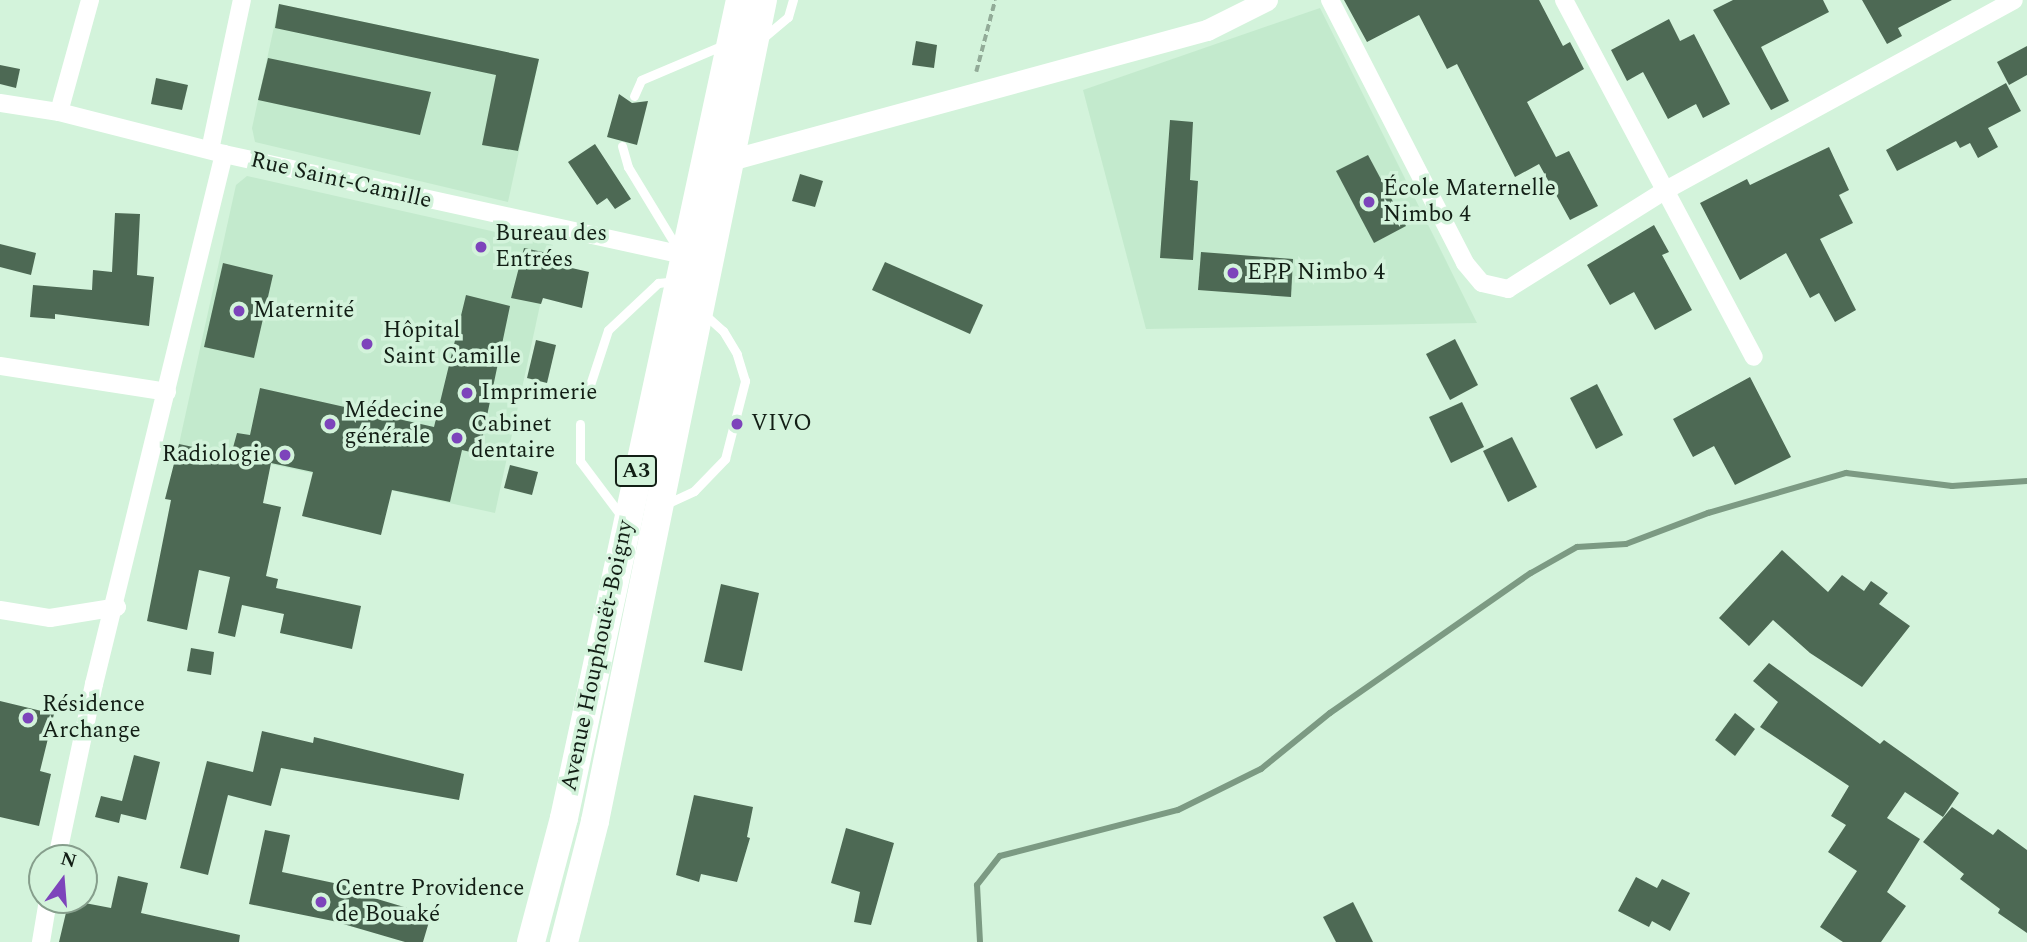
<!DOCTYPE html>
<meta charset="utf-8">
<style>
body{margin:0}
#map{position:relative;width:2027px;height:942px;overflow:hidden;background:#d3f3db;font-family:Spectral,serif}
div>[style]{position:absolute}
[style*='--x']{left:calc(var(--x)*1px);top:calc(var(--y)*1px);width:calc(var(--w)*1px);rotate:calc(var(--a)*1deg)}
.built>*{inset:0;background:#c3eacd}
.stream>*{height:6px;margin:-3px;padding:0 3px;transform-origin:3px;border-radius:3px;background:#7c9a83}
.building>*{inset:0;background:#4d6954}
.path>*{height:3.5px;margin-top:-1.75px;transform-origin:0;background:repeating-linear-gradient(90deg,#92ab98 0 7px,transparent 0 10.5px)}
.service>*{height:9px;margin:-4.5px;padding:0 4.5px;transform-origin:4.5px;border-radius:4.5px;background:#fff}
.minor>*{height:18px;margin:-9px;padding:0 9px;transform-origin:9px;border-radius:9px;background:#fff}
.tertiary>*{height:21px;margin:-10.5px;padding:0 10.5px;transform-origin:10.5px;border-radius:10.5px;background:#fff}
.trunk>*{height:28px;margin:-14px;padding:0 14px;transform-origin:14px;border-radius:14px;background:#fff}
.dots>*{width:19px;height:19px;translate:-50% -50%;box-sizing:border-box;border:4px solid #d3f3db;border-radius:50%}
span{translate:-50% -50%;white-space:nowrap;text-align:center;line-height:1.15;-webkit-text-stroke:7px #d3f3db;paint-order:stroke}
.shield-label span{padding:2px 5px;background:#d3f3db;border:2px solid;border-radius:5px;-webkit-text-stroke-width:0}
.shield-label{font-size:21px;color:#121e15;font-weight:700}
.street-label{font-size:23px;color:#121e15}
.poi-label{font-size:23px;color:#121e15}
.left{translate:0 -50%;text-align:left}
.right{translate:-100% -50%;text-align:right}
.north{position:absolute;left:28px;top:844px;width:70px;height:70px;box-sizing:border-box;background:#d3f3db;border:2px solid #869e8c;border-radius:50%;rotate:16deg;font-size:19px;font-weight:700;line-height:28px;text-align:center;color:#121e15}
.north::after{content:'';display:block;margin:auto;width:24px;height:32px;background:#7d44bb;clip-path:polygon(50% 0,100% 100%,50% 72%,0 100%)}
</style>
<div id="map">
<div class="built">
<div style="clip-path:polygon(279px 4px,539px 59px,508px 202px,255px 142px,252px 128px)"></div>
<div style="clip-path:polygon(1320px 8px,1477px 323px,1146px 329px,1083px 90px)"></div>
<div style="clip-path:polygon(247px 176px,553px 245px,495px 513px,179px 444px,236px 185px)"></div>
</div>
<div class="stream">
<div style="--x:980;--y:942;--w:57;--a:-93"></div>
<div style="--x:977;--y:885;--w:37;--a:-52"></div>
<div style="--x:1000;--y:856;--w:184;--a:-14.5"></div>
<div style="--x:1178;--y:810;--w:93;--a:-26.3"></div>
<div style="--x:1261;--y:769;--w:89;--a:-39.1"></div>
<div style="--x:1330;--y:713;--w:245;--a:-34.9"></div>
<div style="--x:1531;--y:573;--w:53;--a:-29.5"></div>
<div style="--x:1577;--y:547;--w:49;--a:-3.5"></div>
<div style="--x:1626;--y:544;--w:88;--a:-20.7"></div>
<div style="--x:1708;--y:513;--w:144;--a:-16.2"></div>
<div style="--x:1846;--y:473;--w:107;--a:7"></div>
<div style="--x:1952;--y:486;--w:75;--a:-3.8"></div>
</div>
<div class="building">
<div style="clip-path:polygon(1344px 0,1539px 0,1563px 46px,1570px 42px,1584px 69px,1527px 102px,1556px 157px,1569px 151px,1598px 206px,1570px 220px,1539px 164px,1515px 177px,1457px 64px,1447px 69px,1419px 15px,1367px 42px)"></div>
<div style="clip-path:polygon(1733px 0,1823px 0,1829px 12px,1761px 47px,1789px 101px,1771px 110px,1713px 10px)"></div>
<div style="clip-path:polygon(1862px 0,1952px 0,1898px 28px,1902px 36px,1887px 44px)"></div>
<div style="clip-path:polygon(279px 4px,539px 59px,518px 151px,482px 145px,496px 75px,275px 28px)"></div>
<div style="clip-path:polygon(1669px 19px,1680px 41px,1694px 34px,1730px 104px,1703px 118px,1696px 104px,1668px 119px,1643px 72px,1627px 81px,1611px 50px)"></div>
<div style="clip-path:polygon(916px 41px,937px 45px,934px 68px,912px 65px)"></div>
<div style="clip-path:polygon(2027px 46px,2027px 75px,2009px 85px,1997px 62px)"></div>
<div style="clip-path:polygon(268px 58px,431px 92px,420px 135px,258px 100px)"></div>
<div style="clip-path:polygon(0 65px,20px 69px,16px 88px,0 84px)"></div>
<div style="clip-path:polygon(156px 78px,188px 85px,182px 110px,151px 104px)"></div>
<div style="clip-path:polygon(2006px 83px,2021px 111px,1988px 128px,1998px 147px,1978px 158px,1970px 143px,1960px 148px,1956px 141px,1897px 171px,1886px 150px)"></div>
<div style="clip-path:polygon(619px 94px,632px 103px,648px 101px,637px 145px,607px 137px)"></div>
<div style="clip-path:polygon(1170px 120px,1193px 122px,1190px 180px,1198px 181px,1193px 260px,1160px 258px)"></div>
<div style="clip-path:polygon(595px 144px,631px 199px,615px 209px,607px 198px,597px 205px,568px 162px)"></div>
<div style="clip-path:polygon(1829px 147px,1849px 190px,1839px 195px,1853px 223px,1820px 239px,1856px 310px,1835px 322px,1819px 293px,1810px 298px,1786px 253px,1740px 280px,1700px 203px,1747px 179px,1750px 185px)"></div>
<div style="clip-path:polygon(1368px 155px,1406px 226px,1374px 243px,1336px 171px)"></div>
<div style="clip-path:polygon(800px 174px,823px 181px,815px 207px,792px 201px)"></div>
<div style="clip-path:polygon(115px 213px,140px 214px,137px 275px,154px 277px,149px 326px,55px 314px,55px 319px,30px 317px,33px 285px,92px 290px,93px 270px,112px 272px)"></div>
<div style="clip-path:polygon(1654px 225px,1669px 252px,1662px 255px,1692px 310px,1655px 330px,1634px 292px,1610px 305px,1587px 265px)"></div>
<div style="clip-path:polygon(0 244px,36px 253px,31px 275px,0 267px)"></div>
<div style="clip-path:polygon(524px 248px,552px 254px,550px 263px,589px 272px,582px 308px,543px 298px,541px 304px,511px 298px)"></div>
<div style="clip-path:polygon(1201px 252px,1293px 259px,1291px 297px,1198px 290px)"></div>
<div style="clip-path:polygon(885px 262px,983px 305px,970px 334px,872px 290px)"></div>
<div style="clip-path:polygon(223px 263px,273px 275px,254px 358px,204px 347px)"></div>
<div style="clip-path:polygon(466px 295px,510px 306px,479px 454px,462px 450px,450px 502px,392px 490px,381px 535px,302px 516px,313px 472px,271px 463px,263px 503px,281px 507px,266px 576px,278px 579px,276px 588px,361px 606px,352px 649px,280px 633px,284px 614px,242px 605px,235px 637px,218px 633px,230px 577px,199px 570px,187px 630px,147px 621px,171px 500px,165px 499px,179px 444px,231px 455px,237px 433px,250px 435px,260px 388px,434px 427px)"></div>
<div style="clip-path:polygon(1455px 339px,1478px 385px,1450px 400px,1426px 354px)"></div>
<div style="clip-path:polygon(536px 340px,556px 345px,547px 383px,527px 378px)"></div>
<div style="clip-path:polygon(1750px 377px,1791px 457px,1735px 485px,1714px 446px,1693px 457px,1673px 419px)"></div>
<div style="clip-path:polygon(1597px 384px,1623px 435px,1596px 449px,1570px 398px)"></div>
<div style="clip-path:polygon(1462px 402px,1484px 447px,1451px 463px,1429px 417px)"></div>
<div style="clip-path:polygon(1512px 437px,1537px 487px,1508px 502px,1483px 451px)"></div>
<div style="clip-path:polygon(510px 465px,538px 472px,532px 495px,504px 488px)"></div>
<div style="clip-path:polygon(1782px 550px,1828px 592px,1842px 575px,1864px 591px,1871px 581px,1888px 593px,1879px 604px,1910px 626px,1862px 687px,1810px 653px,1773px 620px,1749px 646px,1719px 618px)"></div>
<div style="clip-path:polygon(721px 584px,759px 593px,742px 671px,704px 662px)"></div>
<div style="clip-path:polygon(191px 648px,214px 652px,211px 675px,187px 671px)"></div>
<div style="clip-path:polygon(1769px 663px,1880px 744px,1884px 740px,1959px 793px,1943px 817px,1905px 792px,1887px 818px,1920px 839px,1887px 892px,1906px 906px,1881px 942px,1843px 942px,1820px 927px,1857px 871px,1828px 852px,1846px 825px,1831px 816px,1849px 786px,1760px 727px,1778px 702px,1753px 681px)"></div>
<div style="clip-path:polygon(0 701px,54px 714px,40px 771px,51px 774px,39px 826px,0 817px)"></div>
<div style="clip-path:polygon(1735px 713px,1755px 729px,1735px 756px,1715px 740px)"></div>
<div style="clip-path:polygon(262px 731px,313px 743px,314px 737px,464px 774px,459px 800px,281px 768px,271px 806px,228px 795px,208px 875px,180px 868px,207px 761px,253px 772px)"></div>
<div style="clip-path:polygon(134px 755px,160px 762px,146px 820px,121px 814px,119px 823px,95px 817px,101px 796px,122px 801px)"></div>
<div style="clip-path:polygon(694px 795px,753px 807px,747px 837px,750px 838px,737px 882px,701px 874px,699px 882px,676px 875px)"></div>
<div style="clip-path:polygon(1952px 807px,1993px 835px,1998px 829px,2027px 850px,2027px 933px,1998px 913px,2000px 909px,1960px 879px,1964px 874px,1923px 842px)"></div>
<div style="clip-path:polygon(846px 828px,894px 843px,871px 925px,854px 922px,860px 892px,831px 883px)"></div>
<div style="clip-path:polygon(265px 830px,290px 835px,282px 872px,348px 886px,347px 890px,431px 915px,423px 942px,405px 942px,333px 921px,249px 904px)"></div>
<div style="clip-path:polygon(118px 876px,148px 883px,141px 913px,240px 935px,239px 942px,59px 942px,69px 900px,111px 908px)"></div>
<div style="clip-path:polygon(1636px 877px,1657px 888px,1662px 879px,1690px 893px,1670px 931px,1652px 921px,1649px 927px,1618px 911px)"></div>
<div style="clip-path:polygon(1353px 902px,1373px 942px,1336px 942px,1323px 917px)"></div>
</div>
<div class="path">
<div style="--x:976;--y:72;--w:74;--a:-75.2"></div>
</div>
<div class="service">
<div style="--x:764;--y:37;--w:31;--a:-40"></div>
<div style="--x:788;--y:17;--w:18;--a:-74"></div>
<div style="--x:634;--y:96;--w:17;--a:-66"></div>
<div style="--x:641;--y:80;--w:92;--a:-23"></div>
<div style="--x:622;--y:146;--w:22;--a:74"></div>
<div style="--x:628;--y:167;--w:98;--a:58.7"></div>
<div style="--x:588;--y:391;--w:64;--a:-71.8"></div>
<div style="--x:608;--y:330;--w:69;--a:-43.2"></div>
<div style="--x:658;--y:283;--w:18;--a:-6"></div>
<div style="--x:580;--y:424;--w:37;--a:90"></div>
<div style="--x:580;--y:461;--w:70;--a:53.1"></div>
<div style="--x:664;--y:505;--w:33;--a:-25"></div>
<div style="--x:694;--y:491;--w:45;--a:-45.9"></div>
<div style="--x:725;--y:459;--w:81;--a:-75.6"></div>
<div style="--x:745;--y:381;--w:28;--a:-107"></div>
<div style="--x:737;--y:354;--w:27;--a:-121"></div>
<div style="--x:723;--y:331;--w:25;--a:-138"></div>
</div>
<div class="minor">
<div style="--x:1330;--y:0;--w:296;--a:62.8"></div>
<div style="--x:1465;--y:263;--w:26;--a:50"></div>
<div style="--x:1482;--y:283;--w:27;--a:13"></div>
<div style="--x:1508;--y:289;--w:186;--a:-32.1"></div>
<div style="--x:1666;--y:190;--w:396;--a:-28.6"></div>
<div style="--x:1564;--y:0;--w:404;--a:62"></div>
<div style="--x:0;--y:103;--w:60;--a:8.7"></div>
<div style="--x:59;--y:112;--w:170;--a:14.3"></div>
<div style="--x:224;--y:154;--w:469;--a:12.4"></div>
<div style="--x:59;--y:112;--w:116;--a:-74.5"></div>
<div style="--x:210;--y:150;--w:153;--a:-78"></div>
<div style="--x:0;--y:366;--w:169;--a:8.8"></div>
<div style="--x:0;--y:610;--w:51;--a:9.1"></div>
<div style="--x:50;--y:618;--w:68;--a:-9.3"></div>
<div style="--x:57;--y:858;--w:178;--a:-78"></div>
<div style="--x:94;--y:684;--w:546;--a:-76.22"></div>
<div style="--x:41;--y:942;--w:43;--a:-80.5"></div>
</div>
<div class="tertiary">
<div style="--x:719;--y:163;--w:506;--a:-15.25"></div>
<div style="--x:1207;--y:30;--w:67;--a:-26.6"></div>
</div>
<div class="trunk">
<div style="--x:531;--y:942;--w:128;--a:-75.1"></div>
<div style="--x:564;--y:818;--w:837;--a:-77.86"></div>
<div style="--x:564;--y:942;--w:125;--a:-75.6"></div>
<div style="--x:595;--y:821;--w:838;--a:-78.44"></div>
</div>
<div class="dots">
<div style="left:1369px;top:202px;background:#7d44bb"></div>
<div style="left:481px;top:247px;background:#7d44bb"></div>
<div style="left:1233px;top:273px;background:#7d44bb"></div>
<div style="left:239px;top:311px;background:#7d44bb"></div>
<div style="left:367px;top:344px;background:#7d44bb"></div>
<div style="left:467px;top:393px;background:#7d44bb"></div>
<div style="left:330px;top:424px;background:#7d44bb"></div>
<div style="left:737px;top:424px;background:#7d44bb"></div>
<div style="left:457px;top:438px;background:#7d44bb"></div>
<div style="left:285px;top:455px;background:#7d44bb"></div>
<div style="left:28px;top:718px;background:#7d44bb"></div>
<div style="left:321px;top:902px;background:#7d44bb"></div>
</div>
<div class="shield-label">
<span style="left:636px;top:471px">A3</span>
</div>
<div class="street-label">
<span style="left:341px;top:181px;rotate:13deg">Rue Saint-Camille</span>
<span style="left:598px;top:656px;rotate:-78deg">Avenue Houphouët-Boigny</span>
</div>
<div class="poi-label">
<span class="left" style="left:1383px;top:202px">École Maternelle<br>Nimbo 4</span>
<span class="left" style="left:495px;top:247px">Bureau des<br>Entrées</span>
<span class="left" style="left:1247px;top:273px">EPP Nimbo 4</span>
<span class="left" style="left:253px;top:311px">Maternité</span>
<span class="left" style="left:383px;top:344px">Hôpital<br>Saint Camille</span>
<span class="left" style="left:481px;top:393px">Imprimerie</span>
<span class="left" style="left:344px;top:424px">Médecine<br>générale</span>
<span class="left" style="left:751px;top:424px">VIVO</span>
<span class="left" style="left:471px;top:438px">Cabinet<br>dentaire</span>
<span class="right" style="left:271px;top:455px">Radiologie</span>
<span class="left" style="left:42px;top:718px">Résidence<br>Archange</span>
<span class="left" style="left:335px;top:902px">Centre Providence<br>de Bouaké</span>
</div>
<div class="north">N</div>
</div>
